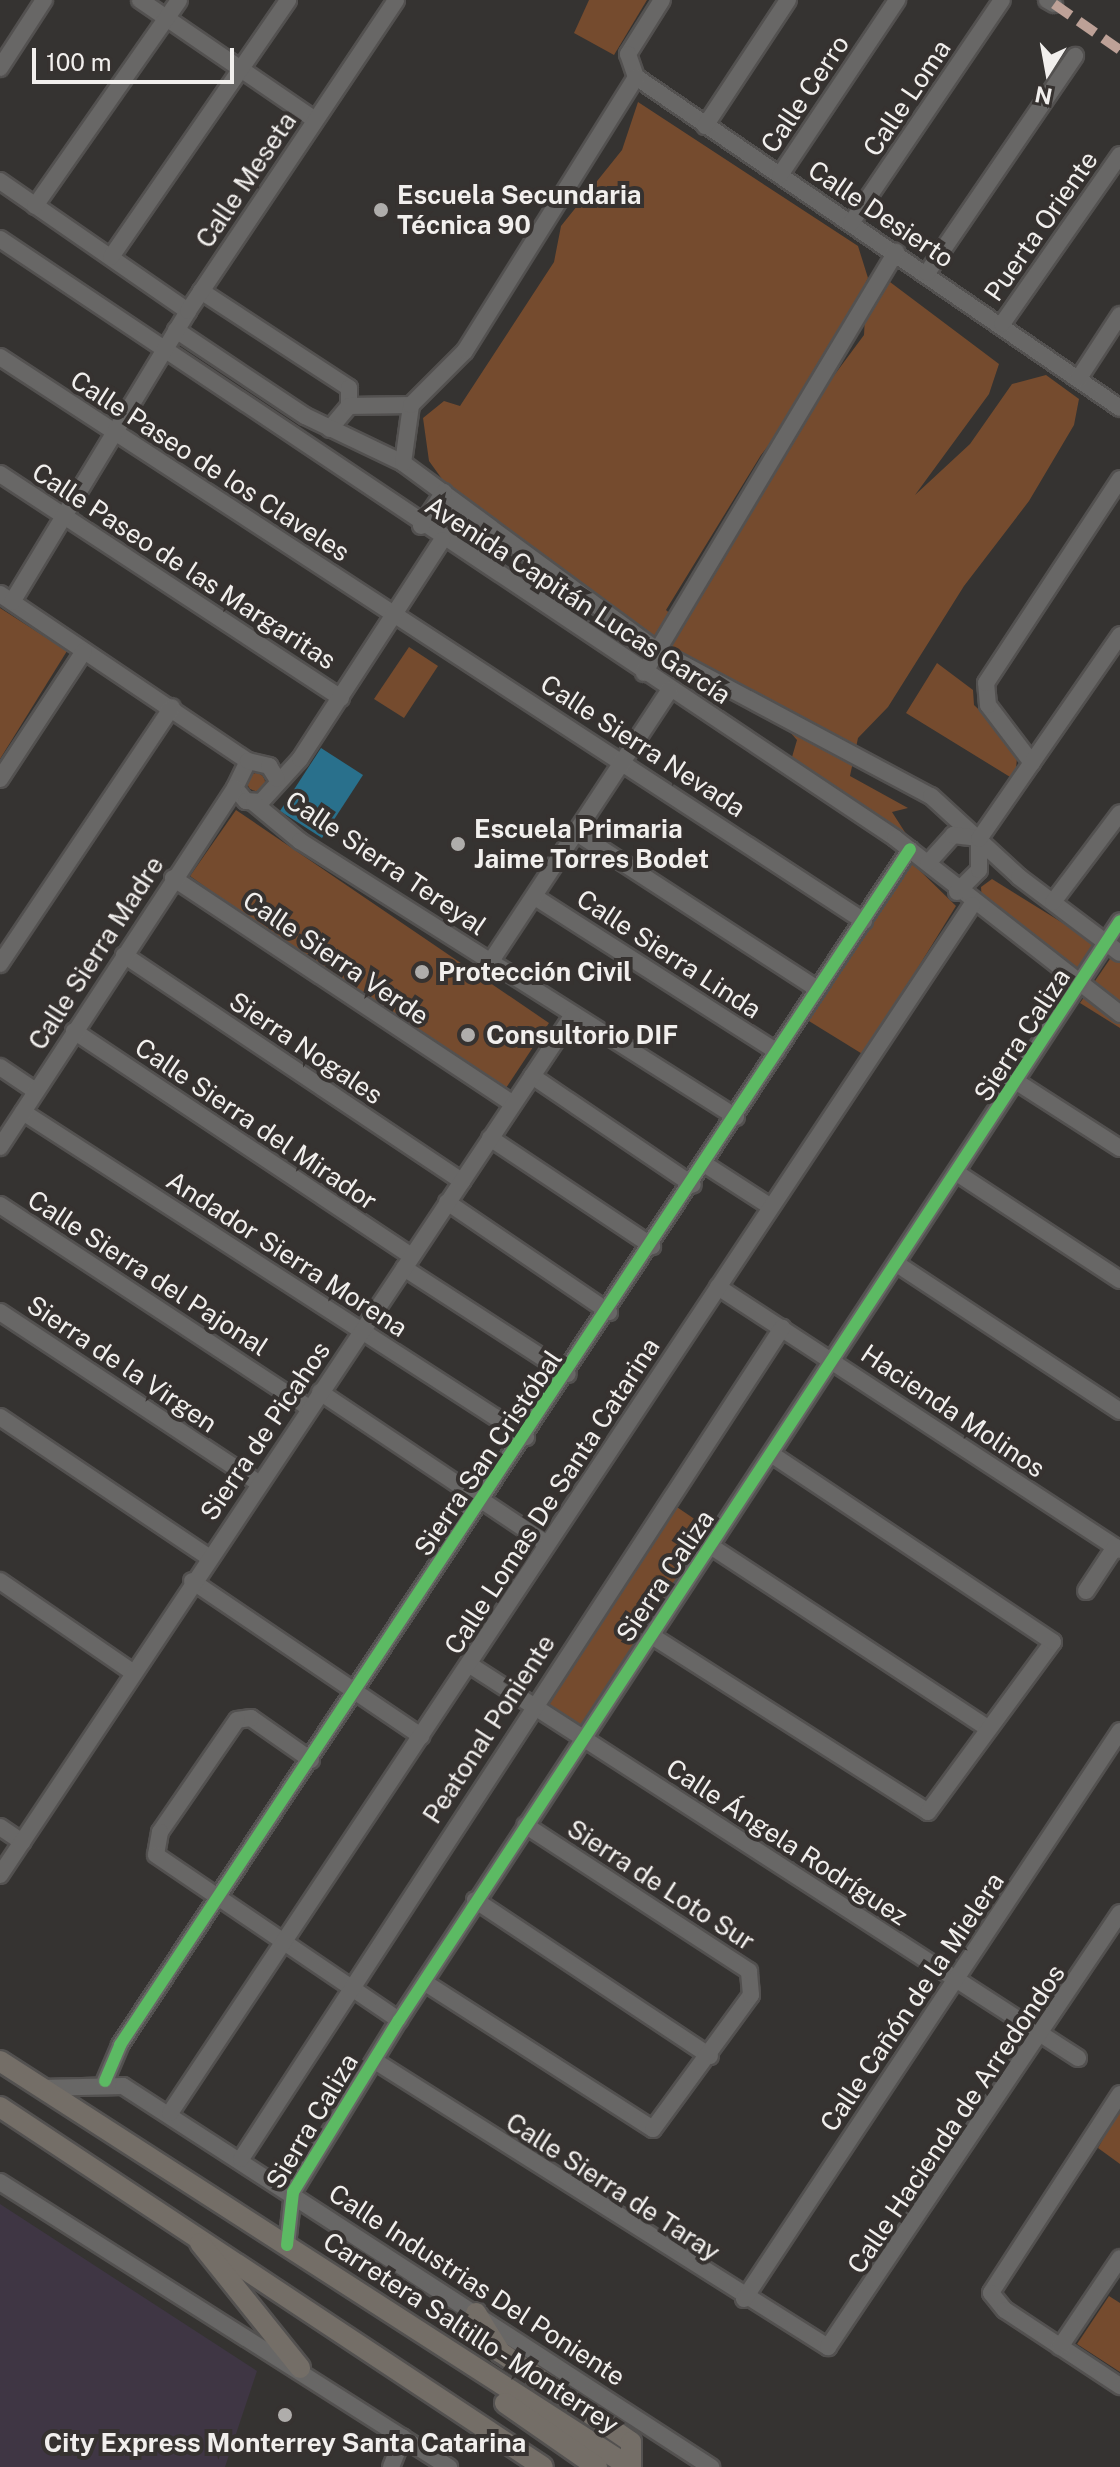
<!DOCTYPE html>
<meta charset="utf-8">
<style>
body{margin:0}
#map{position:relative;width:1120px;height:2467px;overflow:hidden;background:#353331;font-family:"Public Sans",sans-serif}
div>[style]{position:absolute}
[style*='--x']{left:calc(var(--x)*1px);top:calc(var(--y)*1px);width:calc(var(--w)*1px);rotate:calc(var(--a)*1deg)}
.commercial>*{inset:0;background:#3f3644}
.green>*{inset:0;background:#754b2e}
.round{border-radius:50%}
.water>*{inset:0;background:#29708c}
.roads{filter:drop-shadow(2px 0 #535150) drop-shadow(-2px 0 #535150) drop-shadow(0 2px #535150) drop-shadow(0 -2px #535150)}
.minor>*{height:16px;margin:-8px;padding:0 8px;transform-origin:8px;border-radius:8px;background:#686766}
.major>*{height:20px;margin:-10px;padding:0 10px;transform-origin:10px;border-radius:10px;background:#746e67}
.quiet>*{height:10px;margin-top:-5px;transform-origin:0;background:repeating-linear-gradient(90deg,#bda197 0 20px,transparent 0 30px)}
.cycleway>*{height:12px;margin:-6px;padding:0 6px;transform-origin:6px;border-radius:6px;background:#5cba63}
.dots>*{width:22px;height:22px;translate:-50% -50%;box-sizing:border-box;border:4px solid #363230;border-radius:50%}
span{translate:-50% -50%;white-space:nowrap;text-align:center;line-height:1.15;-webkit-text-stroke:8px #363230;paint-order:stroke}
.street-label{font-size:26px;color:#f1efed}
.poi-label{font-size:26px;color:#f1efed;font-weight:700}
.left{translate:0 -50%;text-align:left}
.north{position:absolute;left:1008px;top:32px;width:80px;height:80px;-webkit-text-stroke:6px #363230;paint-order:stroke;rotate:191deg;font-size:22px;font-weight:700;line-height:32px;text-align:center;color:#f1efed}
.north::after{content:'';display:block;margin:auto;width:28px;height:36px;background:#f1efed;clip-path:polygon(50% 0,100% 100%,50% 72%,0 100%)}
.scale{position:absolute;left:32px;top:48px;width:202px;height:36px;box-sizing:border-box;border:4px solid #f1efed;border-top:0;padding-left:10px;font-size:24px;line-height:28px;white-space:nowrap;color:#f1efed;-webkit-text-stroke:6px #363230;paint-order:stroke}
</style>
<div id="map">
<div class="commercial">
<div style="clip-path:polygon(0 2204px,257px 2371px,225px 2467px,0 2467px)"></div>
</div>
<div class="green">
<div style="clip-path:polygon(589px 0,647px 0,614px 55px,574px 33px)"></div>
<div style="clip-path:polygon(638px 102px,858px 246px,868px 278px,849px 316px,850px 341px,761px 455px,666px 610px,682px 624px,801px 420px,864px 335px,865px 316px,886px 279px,999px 364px,989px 394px,915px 495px,970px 444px,1012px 384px,1046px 375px,1079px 399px,1074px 425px,1029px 501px,964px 586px,888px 707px,858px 738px,850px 776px,908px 808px,892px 812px,910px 840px,792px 757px,797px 740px,762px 701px,677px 656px,455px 497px,429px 461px,423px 418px,444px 401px,460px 406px,554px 262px,561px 226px,622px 150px)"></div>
<div style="clip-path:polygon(0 608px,67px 651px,0 759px)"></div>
<div style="clip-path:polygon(409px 647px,438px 666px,404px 718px,374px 699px)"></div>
<div style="clip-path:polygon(937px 663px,973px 690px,974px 705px,1018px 747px,1015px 780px,906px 713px)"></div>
<div class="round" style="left:247px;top:773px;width:18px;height:18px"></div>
<div style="clip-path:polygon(236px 810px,549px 1023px,506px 1088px,336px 981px,190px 876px)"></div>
<div style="clip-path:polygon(908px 859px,956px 906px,864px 1055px,804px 1018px)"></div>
<div style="clip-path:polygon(992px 879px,1095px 943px,1078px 968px,982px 905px,981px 887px)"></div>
<div style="clip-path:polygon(1112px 956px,1120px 961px,1120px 1028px,1080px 1003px)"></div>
<div style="clip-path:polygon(668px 1501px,721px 1537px,583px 1744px,530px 1709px)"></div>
<div style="clip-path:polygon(1120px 2107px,1120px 2164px,1098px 2148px)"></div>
<div style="clip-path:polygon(1109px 2296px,1120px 2303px,1120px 2372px,1077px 2344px)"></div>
</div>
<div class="water">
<div style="clip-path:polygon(321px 748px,363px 775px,322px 838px,280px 811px)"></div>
</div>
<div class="roads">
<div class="minor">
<div style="--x:140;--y:0;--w:212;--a:34.4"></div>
<div style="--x:662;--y:0;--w:64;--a:122.2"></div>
<div style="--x:628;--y:54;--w:24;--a:71"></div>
<div style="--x:636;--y:77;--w:586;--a:34.37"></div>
<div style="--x:1047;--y:0;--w:8;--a:30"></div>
<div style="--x:0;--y:68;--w:81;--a:-57.1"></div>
<div style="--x:705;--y:126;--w:151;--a:-56.6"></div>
<div style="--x:780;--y:175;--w:211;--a:-56.2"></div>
<div style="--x:0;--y:181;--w:229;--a:34.7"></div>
<div style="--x:35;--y:206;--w:251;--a:-55"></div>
<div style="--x:851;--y:223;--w:269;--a:-55.9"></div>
<div style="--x:0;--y:239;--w:1077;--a:33.79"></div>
<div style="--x:895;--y:838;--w:286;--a:38"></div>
<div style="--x:111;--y:257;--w:312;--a:-55.4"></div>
<div style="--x:927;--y:273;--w:263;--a:-55.7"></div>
<div style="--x:201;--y:291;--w:177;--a:33.2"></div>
<div style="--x:349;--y:388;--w:18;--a:90"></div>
<div style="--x:349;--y:406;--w:30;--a:130"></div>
<div style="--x:1002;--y:324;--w:206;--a:-55.1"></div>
<div style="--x:176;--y:330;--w:155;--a:33.7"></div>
<div style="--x:305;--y:416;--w:109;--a:25.6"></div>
<div style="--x:403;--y:463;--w:315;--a:36.4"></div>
<div style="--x:657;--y:650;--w:310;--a:28.1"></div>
<div style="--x:931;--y:796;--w:120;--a:42.6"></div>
<div style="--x:1019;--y:877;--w:126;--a:37"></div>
<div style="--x:0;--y:357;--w:1032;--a:33.14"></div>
<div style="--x:1079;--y:378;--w:75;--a:-56.9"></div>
<div style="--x:349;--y:406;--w:62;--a:-0.9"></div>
<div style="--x:403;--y:463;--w:59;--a:-82.1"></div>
<div style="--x:411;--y:405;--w:76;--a:-45"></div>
<div style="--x:465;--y:351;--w:323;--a:-58"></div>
<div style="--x:0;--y:474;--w:408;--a:33.3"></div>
<div style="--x:421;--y:526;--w:41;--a:-55.9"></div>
<div style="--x:0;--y:594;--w:299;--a:34"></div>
<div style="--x:12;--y:602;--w:340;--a:-58.8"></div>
<div style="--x:188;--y:311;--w:374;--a:-56.2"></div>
<div style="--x:644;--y:673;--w:491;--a:-59.1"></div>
<div style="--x:248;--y:761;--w:30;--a:116"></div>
<div style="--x:235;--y:788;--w:17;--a:50"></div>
<div style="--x:246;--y:801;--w:15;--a:4"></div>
<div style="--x:261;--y:802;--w:58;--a:-47.8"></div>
<div style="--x:300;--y:759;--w:261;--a:-57"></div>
<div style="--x:248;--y:761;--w:22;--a:13"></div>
<div style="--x:269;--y:766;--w:15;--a:58"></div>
<div style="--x:1032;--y:763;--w:73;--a:-127.2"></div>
<div style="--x:988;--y:705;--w:22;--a:-95"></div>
<div style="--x:986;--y:683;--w:244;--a:-56.7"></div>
<div style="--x:0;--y:779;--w:153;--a:-56.7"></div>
<div style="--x:254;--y:803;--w:60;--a:39.6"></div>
<div style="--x:300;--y:841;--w:516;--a:32.33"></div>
<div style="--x:577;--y:833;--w:286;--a:33"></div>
<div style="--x:928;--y:863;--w:38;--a:-48"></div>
<div style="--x:953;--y:835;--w:24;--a:7"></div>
<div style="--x:173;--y:878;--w:408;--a:33.6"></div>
<div style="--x:957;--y:892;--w:31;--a:-45"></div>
<div style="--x:979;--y:870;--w:31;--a:-90"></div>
<div style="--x:979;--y:839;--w:248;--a:-55.3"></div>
<div style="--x:535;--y:897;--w:287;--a:32.6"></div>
<div style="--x:1053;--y:902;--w:111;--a:-53"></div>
<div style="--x:124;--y:955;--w:407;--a:33.8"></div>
<div style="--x:491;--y:961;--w:325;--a:-56.6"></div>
<div style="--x:0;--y:964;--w:309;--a:-56.2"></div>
<div style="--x:74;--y:1031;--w:406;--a:33.7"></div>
<div style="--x:0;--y:1067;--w:41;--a:34.1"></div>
<div style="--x:532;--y:1076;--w:194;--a:34.1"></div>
<div style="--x:1017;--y:1082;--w:122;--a:32.7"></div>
<div style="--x:23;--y:1112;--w:599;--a:32.87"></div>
<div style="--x:490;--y:1138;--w:195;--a:33.7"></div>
<div style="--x:0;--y:1147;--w:429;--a:-56.8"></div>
<div style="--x:706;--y:1165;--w:77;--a:32.9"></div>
<div style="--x:957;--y:1173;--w:195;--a:33.3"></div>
<div style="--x:447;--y:1202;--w:196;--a:34.2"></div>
<div style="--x:0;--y:1205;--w:370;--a:33.3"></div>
<div style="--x:897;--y:1264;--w:267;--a:33.4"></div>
<div style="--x:404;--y:1268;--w:195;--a:32.9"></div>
<div style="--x:718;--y:1287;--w:480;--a:33.2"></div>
<div style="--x:0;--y:1312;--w:310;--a:33.5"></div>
<div style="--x:320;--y:1392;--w:273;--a:33.8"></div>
<div style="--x:0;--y:1417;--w:251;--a:33.9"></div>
<div style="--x:712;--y:1547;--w:331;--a:33.3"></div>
<div style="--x:0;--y:1581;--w:159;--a:34.5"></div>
<div style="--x:192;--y:1581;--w:277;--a:34.1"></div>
<div style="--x:1086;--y:1591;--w:53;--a:-56.6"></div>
<div style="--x:652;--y:1636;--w:327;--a:32.5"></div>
<div style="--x:928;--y:1812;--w:211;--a:-53.7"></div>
<div style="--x:1053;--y:1642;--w:337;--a:-146.3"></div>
<div style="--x:470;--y:1665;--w:724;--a:32.88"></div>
<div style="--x:311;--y:1760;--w:73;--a:-145"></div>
<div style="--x:251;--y:1718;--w:14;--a:172"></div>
<div style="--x:237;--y:1720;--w:136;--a:124.5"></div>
<div style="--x:160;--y:1832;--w:23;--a:100"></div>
<div style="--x:156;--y:1855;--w:294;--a:34.2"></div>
<div style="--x:0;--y:1827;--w:27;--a:34"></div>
<div style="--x:0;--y:1875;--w:1033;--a:-56.33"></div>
<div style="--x:475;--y:1900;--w:282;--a:33.6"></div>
<div style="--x:424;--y:1982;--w:272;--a:32.7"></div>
<div style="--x:653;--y:2129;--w:166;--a:-53.8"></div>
<div style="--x:751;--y:1995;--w:24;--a:-95"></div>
<div style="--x:749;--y:1971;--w:267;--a:-146.9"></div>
<div style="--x:375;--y:2061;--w:536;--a:32.27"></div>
<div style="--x:828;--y:2347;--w:523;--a:-56.07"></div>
<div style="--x:105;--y:2081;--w:39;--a:-67"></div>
<div style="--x:120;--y:2045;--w:1433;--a:-56.55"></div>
<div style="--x:41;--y:2088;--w:82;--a:-1.4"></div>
<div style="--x:123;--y:2086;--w:701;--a:32.94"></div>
<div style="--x:1120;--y:2094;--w:237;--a:123"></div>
<div style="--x:991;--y:2293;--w:22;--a:51"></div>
<div style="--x:1005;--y:2310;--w:138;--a:33.5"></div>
<div style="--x:170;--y:2113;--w:1450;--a:-56.42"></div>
<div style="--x:241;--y:2159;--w:992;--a:-56.93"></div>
<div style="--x:0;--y:2182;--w:532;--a:32.41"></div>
<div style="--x:287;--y:2245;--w:53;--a:-83.5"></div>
<div style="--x:293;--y:2192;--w:202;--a:-58.4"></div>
<div style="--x:399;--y:2020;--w:1314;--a:-56.73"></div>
<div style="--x:744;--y:2299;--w:681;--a:-56.5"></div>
<div style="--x:1060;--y:2347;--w:107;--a:-56"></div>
<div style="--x:391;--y:2467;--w:32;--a:-68"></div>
</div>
<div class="major">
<div style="--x:0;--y:2061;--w:749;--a:32.8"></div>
<div style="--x:0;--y:2107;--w:651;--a:33.54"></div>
<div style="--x:200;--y:2243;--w:160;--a:51.3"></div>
<div style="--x:476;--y:2313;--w:46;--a:58.4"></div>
<div style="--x:500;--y:2352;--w:159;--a:34.5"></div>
<div style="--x:631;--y:2442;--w:25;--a:90"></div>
<div style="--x:505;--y:2403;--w:112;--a:34.8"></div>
</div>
</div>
<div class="quiet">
<div style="--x:1054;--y:4;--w:80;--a:34.9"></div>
</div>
<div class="cycleway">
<div style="--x:105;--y:2081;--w:39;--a:-67"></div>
<div style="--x:120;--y:2045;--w:1433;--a:-56.55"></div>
<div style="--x:287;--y:2245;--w:53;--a:-83.5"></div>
<div style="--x:293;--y:2192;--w:202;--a:-58.4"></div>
<div style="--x:399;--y:2020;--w:1314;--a:-56.73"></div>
</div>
<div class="dots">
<div style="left:381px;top:210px;background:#afadab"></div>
<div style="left:458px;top:844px;background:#afadab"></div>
<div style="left:422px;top:972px;background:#afadab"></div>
<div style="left:468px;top:1035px;background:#afadab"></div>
<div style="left:285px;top:2415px;background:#afadab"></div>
</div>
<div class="street-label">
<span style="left:805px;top:94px;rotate:-56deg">Calle Cerro</span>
<span style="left:907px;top:98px;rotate:-56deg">Calle Loma</span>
<span style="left:246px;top:180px;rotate:-56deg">Calle Meseta</span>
<span style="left:881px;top:214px;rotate:34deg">Calle Desierto</span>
<span style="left:1041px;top:226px;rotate:-55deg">Puerta Oriente</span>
<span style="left:210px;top:466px;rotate:33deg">Calle Paseo de los Claveles</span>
<span style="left:184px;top:566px;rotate:33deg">Calle Paseo de las Margaritas</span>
<span style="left:578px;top:600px;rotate:33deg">Avenida Capitán Lucas García</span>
<span style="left:643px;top:746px;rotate:33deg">Calle Sierra Nevada</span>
<span style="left:386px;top:863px;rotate:34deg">Calle Sierra Tereyal</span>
<span style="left:96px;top:953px;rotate:-57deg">Calle Sierra Madre</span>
<span style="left:669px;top:954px;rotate:33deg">Calle Sierra Linda</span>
<span style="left:336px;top:958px;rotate:34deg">Calle Sierra Verde</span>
<span style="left:1022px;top:1035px;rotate:-57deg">Sierra Caliza</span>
<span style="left:306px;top:1048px;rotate:34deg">Sierra Nogales</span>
<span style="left:256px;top:1124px;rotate:34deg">Calle Sierra del Mirador</span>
<span style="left:287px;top:1254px;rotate:33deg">Andador Sierra Morena</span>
<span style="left:148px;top:1273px;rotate:33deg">Calle Sierra del Pajonal</span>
<span style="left:122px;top:1364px;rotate:34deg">Sierra de la Virgen</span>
<span style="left:953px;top:1411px;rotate:34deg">Hacienda Molinos</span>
<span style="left:265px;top:1431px;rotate:-56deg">Sierra de Picahos</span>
<span style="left:488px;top:1453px;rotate:-56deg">Sierra San Cristóbal</span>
<span style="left:552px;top:1496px;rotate:-57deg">Calle Lomas De Santa Catarina</span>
<span style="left:665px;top:1576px;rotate:-56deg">Sierra Caliza</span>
<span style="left:489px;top:1729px;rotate:-57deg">Peatonal Poniente</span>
<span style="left:787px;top:1842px;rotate:33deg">Calle Ángela Rodríguez</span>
<span style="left:661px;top:1885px;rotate:33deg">Sierra de Loto Sur</span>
<span style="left:912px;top:2002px;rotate:-56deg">Calle Cañón de la Mielera</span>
<span style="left:956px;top:2119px;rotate:-56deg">Calle Hacienda de Arredondos</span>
<span style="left:312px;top:2121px;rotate:-59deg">Sierra Caliza</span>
<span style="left:613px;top:2187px;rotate:33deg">Calle Sierra de Taray</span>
<span style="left:477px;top:2285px;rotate:33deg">Calle Industrias Del Poniente</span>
<span style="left:471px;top:2333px;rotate:33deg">Carretera Saltillo - Monterrey</span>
</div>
<div class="poi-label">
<span class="left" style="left:397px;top:210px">Escuela Secundaria<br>Técnica 90</span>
<span class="left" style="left:474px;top:844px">Escuela Primaria<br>Jaime Torres Bodet</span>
<span class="left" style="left:438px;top:972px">Protección Civil</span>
<span class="left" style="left:486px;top:1035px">Consultorio DIF</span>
<span style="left:285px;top:2443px">City Express Monterrey Santa Catarina</span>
</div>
<div class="north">N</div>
<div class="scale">100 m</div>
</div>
